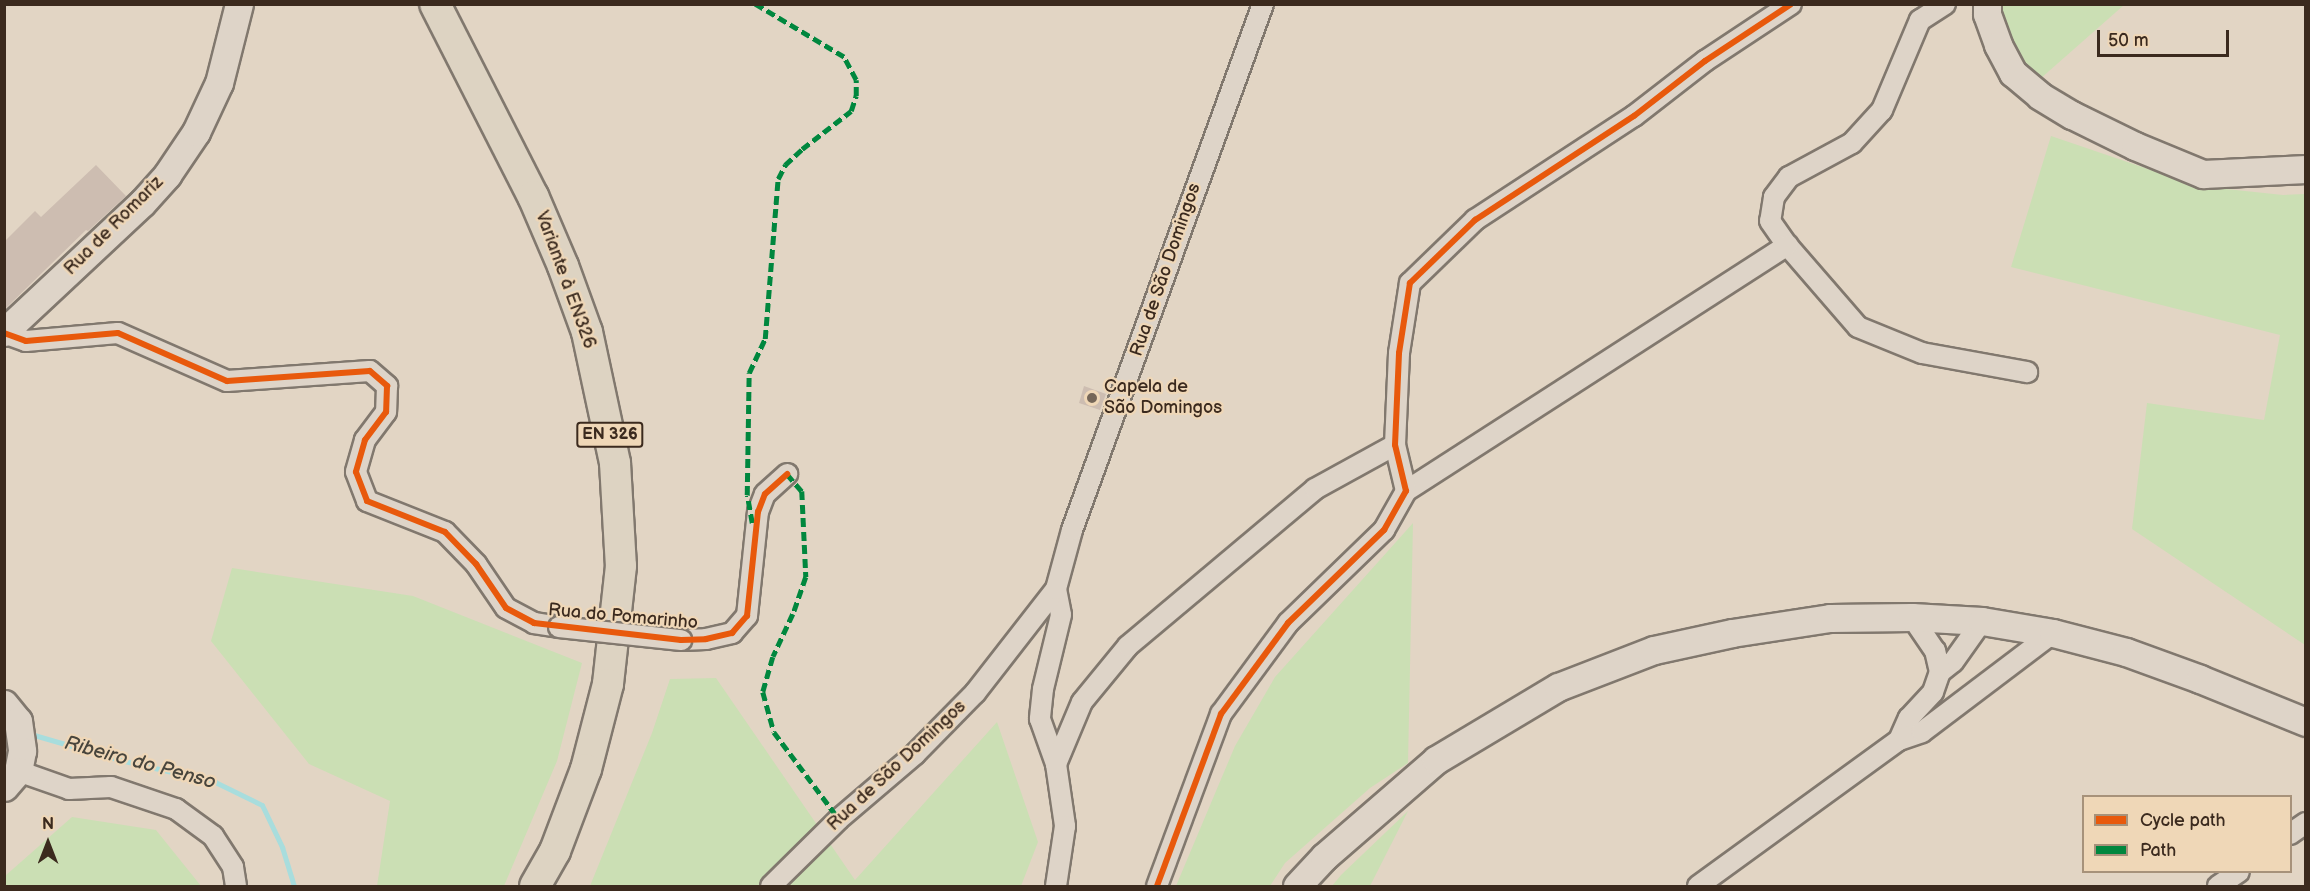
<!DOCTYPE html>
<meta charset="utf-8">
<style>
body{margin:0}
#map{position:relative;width:2310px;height:891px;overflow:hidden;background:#e2d5c4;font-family:"Balsamiq Sans",sans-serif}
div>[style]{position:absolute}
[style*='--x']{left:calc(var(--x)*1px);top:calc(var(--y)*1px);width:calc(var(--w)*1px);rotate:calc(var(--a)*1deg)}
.green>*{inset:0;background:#cbdfb4}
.stream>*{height:5px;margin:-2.5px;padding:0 2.5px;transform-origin:2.5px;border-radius:2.5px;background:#a8dddd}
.building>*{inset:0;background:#cdbdb1}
.roads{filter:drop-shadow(2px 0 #81786e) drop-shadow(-2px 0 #81786e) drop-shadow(0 2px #81786e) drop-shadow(0 -2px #81786e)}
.street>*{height:20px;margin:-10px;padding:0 10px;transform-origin:10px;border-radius:10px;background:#ded4c8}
.secondary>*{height:27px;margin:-13.5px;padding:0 13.5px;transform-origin:13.5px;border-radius:13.5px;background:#ded4c8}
.primary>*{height:30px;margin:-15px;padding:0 15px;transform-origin:15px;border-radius:15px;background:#ddd3c2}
.bridges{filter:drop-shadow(2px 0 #81786e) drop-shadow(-2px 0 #81786e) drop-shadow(0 2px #81786e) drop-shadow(0 -2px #81786e)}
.street-bridge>*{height:20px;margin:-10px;padding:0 10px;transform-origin:10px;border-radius:10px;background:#ded4c8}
.quiet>*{height:4.5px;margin-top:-2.25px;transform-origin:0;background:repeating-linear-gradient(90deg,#00873e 0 9px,transparent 0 13.5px)}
.cycleway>*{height:6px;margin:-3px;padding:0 3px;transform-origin:3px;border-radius:3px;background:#e8590c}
.dots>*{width:16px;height:16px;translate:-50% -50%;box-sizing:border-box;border:3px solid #efd7b7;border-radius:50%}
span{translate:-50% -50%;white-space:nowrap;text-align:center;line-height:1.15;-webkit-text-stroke:4.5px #efd7b7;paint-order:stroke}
.shield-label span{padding:2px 4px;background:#efd7b7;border:2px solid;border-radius:4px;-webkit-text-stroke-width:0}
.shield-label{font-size:16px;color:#3b2a1e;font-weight:700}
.street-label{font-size:18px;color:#3b2a1e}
.poi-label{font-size:18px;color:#3b2a1e}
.left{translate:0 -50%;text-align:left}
.water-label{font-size:20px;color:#48453c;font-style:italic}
.frame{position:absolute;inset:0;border:6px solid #3b2a1e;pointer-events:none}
.legend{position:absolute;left:2082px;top:795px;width:210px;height:78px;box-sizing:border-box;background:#efd7b7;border:2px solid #a7927a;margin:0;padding:8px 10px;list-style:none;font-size:18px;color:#3b2a1e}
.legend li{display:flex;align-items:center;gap:12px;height:30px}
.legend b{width:30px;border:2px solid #a7927a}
.north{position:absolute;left:18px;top:813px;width:60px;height:60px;-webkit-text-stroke:4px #efd7b7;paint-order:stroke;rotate:0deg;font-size:16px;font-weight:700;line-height:24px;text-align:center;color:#3b2a1e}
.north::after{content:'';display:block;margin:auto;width:21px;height:27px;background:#3b2a1e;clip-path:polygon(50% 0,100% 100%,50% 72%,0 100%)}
.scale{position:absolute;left:2097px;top:30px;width:132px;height:27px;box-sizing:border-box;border:3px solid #3b2a1e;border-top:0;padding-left:8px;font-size:18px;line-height:21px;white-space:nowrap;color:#3b2a1e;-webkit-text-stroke:4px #efd7b7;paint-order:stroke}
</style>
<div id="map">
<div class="green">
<div style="clip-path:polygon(2002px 5px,2124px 5px,2040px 79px,2002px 36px)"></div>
<div style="clip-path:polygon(2051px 136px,2198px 186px,2283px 195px,2305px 194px,2305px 645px,2132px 529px,2147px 403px,2264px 420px,2280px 335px,2011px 267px)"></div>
<div style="clip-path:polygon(1413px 523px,1408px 763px,1370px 788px,1285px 863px,1270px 886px,1176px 886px,1235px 746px,1275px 677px)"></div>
<div style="clip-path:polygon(232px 568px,413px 596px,582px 663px,557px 761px,504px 886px,377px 886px,390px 801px,309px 764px,211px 641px)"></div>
<div style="clip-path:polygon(716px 678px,855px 880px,997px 722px,1038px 842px,1021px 886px,590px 886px,652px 733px,670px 679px)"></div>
<div style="clip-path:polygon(1408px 811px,1370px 886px,1332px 886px,1341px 875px)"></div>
<div style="clip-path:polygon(72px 817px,156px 830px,201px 886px,5px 886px,5px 876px)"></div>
</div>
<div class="stream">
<div style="--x:34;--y:735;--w:90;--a:16.2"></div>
<div style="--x:120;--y:760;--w:98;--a:13"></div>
<div style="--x:215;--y:782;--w:52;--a:26.1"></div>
<div style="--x:262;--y:805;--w:47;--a:64.5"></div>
<div style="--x:282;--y:847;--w:41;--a:72.9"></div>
</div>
<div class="building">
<div style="clip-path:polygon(96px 165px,126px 196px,88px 231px,86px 230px,4px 310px,4px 242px,35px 211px,41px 217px)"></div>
<div style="clip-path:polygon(1084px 386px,1106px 394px,1100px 410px,1079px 403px)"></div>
</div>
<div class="roads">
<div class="street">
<div style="--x:1945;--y:4;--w:30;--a:147"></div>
<div style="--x:1920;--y:20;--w:98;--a:112.9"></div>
<div style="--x:1882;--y:110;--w:45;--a:132.3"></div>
<div style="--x:1852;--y:143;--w:72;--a:151.6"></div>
<div style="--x:1789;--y:177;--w:25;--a:127"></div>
<div style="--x:1774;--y:197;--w:24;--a:99"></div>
<div style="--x:1770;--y:221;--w:29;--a:55"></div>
<div style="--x:1787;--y:245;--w:108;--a:49.1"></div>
<div style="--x:1858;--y:327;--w:69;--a:22.1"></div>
<div style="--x:1922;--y:353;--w:107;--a:10.3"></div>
<div style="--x:4;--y:333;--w:23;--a:20"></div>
<div style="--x:26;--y:341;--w:92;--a:-5"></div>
<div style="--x:118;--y:333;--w:119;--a:23.8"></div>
<div style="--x:227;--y:381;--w:143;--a:-4"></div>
<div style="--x:370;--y:371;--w:23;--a:41"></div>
<div style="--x:387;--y:386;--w:26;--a:92"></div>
<div style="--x:386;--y:412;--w:35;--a:127"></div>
<div style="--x:365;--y:440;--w:33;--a:106"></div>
<div style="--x:356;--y:472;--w:31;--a:69"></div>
<div style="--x:367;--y:501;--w:84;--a:21.7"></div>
<div style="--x:445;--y:532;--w:45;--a:45.9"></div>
<div style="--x:476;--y:564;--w:53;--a:55.7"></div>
<div style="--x:506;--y:608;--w:32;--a:28"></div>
<div style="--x:534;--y:623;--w:25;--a:9"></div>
<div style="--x:1406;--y:491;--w:454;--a:-32.8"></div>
<div style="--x:1056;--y:589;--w:26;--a:79"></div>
<div style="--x:1061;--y:615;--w:76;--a:103.7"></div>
<div style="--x:1043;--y:689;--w:30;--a:96"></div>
<div style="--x:1040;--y:719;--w:48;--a:70.4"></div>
<div style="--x:1056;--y:764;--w:63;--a:81.7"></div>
<div style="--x:1065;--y:826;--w:61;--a:98.5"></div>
<div style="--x:681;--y:640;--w:25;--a:-2"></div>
<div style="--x:706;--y:639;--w:27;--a:-13"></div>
<div style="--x:732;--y:633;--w:23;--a:-49"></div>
<div style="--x:747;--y:616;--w:105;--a:-84"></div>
<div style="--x:758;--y:512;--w:19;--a:-69"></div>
<div style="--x:765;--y:494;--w:30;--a:-42"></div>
<div style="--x:1940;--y:672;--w:16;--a:-38"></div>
<div style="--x:1953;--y:662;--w:50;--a:-54.7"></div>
<div style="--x:1899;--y:740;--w:24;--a:-66"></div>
<div style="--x:1909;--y:718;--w:35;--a:-47"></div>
<div style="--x:1933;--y:692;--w:21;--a:-71"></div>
<div style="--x:1940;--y:672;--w:22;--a:-103"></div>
<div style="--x:1935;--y:651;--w:41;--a:-124.1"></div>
<div style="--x:1056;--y:764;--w:67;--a:-67.2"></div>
<div style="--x:1082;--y:702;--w:72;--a:-50.6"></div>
<div style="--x:1128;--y:646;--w:244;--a:-40"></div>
<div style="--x:1315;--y:489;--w:91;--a:-28.8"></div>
<div style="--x:18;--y:771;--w:54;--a:19.4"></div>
<div style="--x:69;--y:789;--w:42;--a:-2.7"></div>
<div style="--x:111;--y:787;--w:69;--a:18.7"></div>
<div style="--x:176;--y:809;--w:46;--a:36.1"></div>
<div style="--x:213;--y:836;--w:37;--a:57"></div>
<div style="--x:233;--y:867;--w:19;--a:81"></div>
<div style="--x:2290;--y:834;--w:19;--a:-35"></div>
<div style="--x:771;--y:886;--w:95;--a:-44.6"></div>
<div style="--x:839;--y:819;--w:100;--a:-40.5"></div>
<div style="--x:915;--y:754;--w:86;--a:-45.5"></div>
<div style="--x:975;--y:693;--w:132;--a:-52.1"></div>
<div style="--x:1056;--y:589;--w:61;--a:-74.8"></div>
<div style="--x:1072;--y:530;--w:560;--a:-70.04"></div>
<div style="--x:1157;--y:886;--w:184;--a:-69.6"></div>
<div style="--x:1221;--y:714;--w:113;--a:-53.6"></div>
<div style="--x:1288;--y:623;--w:134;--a:-44.1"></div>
<div style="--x:1384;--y:530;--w:45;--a:-60.6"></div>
<div style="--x:1406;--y:491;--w:47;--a:-103.4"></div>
<div style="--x:1395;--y:445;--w:92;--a:-87.5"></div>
<div style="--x:1399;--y:353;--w:71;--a:-81.1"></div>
<div style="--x:1410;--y:283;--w:91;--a:-44.1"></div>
<div style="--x:1475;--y:220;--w:190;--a:-33.2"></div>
<div style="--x:1634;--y:116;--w:90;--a:-37.8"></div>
<div style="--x:1705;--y:61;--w:103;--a:-33.5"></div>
<div style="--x:1698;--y:886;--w:248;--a:-36"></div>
<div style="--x:1899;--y:740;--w:24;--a:-19"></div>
<div style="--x:1922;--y:732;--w:164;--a:-37.1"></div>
<div style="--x:2218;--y:886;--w:25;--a:-34"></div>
</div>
<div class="secondary">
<div style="--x:1987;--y:4;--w:10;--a:90"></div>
<div style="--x:1987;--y:14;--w:33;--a:70"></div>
<div style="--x:1998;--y:45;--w:32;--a:62"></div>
<div style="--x:2013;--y:73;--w:35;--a:40"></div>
<div style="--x:2040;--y:96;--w:37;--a:31"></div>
<div style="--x:2072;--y:115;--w:70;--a:26.2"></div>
<div style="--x:2135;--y:146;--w:74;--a:22.4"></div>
<div style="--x:2203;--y:174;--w:103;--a:-2.8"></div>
<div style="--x:4;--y:332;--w:189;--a:-43.1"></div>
<div style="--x:142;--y:203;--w:38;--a:-48"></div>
<div style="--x:167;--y:175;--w:52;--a:-56"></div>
<div style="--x:196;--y:132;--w:54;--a:-64.9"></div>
<div style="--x:219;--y:83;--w:81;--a:-75.8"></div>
<div style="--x:4;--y:704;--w:22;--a:51"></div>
<div style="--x:18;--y:721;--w:30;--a:82"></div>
<div style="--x:22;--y:751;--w:20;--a:101"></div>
<div style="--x:18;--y:771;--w:21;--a:131"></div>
<div style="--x:1297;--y:886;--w:40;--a:-47"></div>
<div style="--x:1324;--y:857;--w:148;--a:-40.9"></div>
<div style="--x:1436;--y:760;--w:142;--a:-30.9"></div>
<div style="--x:1558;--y:687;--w:103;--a:-21.1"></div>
<div style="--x:1654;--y:650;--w:80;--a:-12.3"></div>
<div style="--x:1732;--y:633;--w:99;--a:-8.7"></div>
<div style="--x:1830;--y:618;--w:82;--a:-0.7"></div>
<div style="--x:1912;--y:617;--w:70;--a:3.3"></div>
<div style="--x:1982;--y:621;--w:72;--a:9.6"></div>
<div style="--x:2053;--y:633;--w:75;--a:14.6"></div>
<div style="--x:2126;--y:652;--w:79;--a:20"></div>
<div style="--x:2200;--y:679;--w:114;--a:22.1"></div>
</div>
<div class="primary">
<div style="--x:435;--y:4;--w:216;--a:63"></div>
<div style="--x:533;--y:196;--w:76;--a:66.8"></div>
<div style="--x:563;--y:266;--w:70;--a:70"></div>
<div style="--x:587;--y:332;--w:134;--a:77.9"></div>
<div style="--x:615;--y:463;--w:103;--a:86.7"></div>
<div style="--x:621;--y:566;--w:119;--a:96.3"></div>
<div style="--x:608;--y:684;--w:88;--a:104.5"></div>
<div style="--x:586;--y:769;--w:88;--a:110.7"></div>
<div style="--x:555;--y:851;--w:40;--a:119.7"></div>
</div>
</div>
<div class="bridges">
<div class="street-bridge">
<div style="--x:559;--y:627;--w:123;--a:6.1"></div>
</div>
</div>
<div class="quiet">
<div style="--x:787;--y:474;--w:23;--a:49"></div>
<div style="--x:802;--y:491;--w:86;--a:87.3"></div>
<div style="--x:806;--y:577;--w:39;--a:109"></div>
<div style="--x:793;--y:614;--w:47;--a:114.9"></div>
<div style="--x:773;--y:657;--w:36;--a:106"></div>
<div style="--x:763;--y:692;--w:41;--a:74.6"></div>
<div style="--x:774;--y:732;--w:109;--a:53.2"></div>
<div style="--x:752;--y:523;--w:28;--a:-100"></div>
<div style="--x:747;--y:495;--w:122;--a:-89.1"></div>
<div style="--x:749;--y:373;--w:38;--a:-65"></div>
<div style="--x:765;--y:339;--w:161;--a:-85.4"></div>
<div style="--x:778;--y:179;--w:16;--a:-63"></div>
<div style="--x:785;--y:165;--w:23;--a:-43"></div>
<div style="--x:802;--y:149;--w:62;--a:-37.8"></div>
<div style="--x:851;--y:111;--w:16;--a:-72"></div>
<div style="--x:856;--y:96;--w:16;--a:-90"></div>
<div style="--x:856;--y:80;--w:26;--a:-118"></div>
<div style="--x:844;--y:57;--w:104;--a:-149.2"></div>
</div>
<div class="cycleway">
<div style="--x:4;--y:333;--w:23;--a:20"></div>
<div style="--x:26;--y:341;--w:92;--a:-5"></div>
<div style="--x:118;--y:333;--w:119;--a:23.8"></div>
<div style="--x:227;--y:381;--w:143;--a:-4"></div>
<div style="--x:370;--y:371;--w:23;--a:41"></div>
<div style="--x:387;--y:386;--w:26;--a:92"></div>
<div style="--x:386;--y:412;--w:35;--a:127"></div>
<div style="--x:365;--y:440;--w:33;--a:106"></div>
<div style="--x:356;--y:472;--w:31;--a:69"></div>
<div style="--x:367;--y:501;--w:84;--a:21.7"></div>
<div style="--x:445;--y:532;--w:45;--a:45.9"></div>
<div style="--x:476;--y:564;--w:53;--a:55.7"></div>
<div style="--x:506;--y:608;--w:32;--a:28"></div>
<div style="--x:534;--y:623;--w:148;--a:6.6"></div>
<div style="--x:681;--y:640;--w:25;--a:-2"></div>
<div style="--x:706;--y:639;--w:27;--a:-13"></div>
<div style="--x:732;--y:633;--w:23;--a:-49"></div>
<div style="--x:747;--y:616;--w:105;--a:-84"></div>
<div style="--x:758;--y:512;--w:19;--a:-69"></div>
<div style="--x:765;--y:494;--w:30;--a:-42"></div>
<div style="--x:1157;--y:886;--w:184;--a:-69.6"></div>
<div style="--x:1221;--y:714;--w:113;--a:-53.6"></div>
<div style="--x:1288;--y:623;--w:134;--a:-44.1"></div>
<div style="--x:1384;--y:530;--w:45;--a:-60.6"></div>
<div style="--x:1406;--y:491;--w:47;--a:-103.4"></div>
<div style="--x:1395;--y:445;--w:92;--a:-87.5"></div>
<div style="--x:1399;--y:353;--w:71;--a:-81.1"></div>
<div style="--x:1410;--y:283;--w:91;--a:-44.1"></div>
<div style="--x:1475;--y:220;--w:190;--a:-33.2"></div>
<div style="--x:1634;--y:116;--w:90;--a:-37.8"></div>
<div style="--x:1705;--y:61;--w:103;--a:-33.5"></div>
</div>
<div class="dots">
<div style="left:1092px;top:398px;background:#756658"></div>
</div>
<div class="shield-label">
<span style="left:610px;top:435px">EN 326</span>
</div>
<div class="street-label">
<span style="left:114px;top:226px;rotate:-45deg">Rua de Romariz</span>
<span style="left:1166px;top:270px;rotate:-71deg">Rua de São Domingos</span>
<span style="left:565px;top:280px;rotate:70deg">Variante à EN326</span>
<span style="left:623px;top:617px;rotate:5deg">Rua do Pomarinho</span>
<span style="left:897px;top:766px;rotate:-43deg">Rua de São Domingos</span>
</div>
<div class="poi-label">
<span class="left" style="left:1104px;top:398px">Capela de<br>São Domingos</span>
</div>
<div class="water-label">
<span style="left:140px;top:763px;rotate:15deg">Ribeiro do Penso</span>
</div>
<div class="frame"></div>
<ul class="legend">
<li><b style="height:8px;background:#e8590c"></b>Cycle path</li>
<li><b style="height:8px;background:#00873e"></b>Path</li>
</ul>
<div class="north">N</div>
<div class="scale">50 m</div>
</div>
